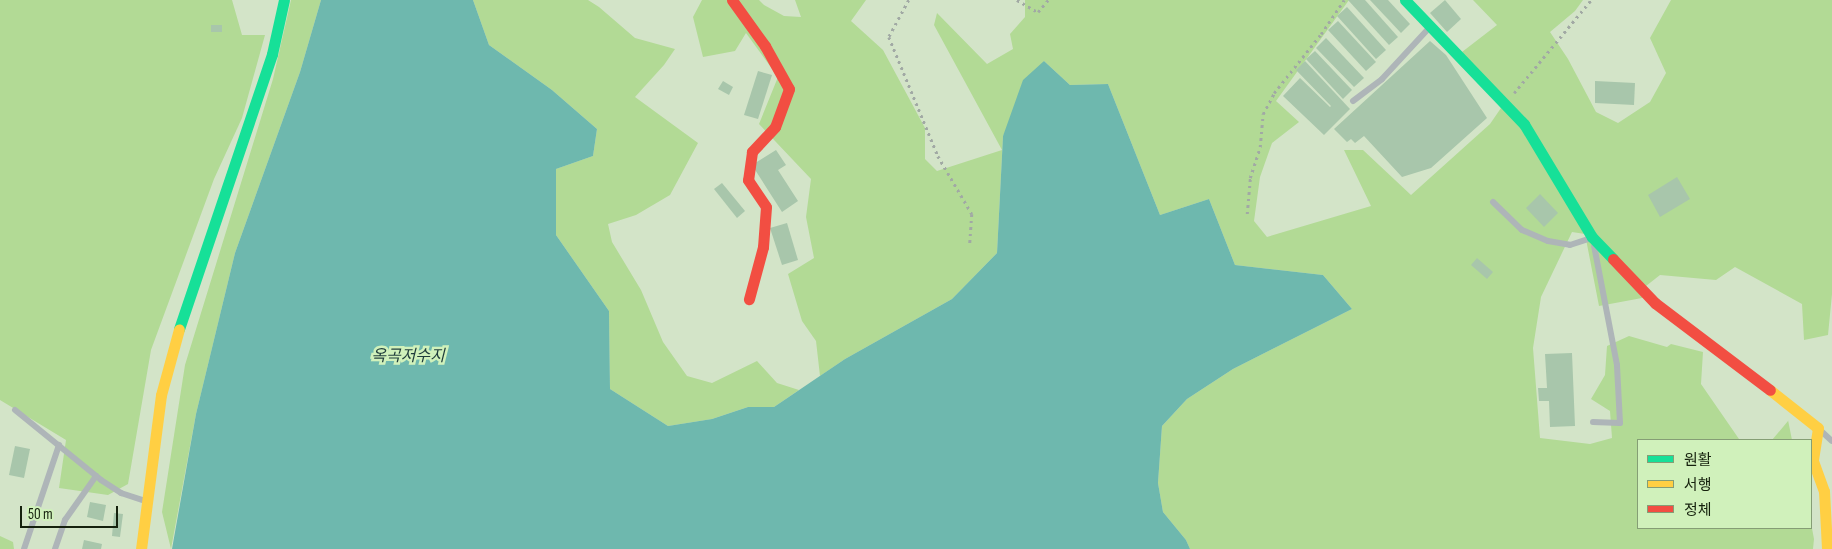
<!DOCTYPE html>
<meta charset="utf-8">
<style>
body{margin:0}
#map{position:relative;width:1832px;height:549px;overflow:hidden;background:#d3e4c8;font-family:"Sofia Sans Condensed","Noto Sans KR",sans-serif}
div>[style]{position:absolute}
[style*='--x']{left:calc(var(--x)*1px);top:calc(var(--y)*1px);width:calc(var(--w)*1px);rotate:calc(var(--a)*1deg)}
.green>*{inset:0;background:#b2da95}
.water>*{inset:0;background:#6eb8ae}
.building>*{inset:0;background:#a8c6ab}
.path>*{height:2.5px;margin-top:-1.25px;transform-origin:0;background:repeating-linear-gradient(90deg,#a1a9a4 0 2.5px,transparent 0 6.5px)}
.lane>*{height:6px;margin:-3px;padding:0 3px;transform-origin:3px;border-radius:3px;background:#aeb5b8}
.fast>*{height:11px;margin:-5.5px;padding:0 5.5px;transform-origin:5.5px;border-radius:5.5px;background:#16e098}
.slow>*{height:11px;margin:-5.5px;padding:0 5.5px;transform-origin:5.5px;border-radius:5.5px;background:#ffcf43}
.jam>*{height:11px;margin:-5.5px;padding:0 5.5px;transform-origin:5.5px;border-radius:5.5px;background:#f24e42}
span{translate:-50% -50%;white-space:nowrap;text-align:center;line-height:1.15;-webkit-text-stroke:5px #d0f1bb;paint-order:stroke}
.water-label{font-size:16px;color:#1e3c3b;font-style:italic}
.legend{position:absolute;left:1637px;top:439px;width:175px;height:90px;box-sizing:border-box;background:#d0f1bb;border:1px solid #859e75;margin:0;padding:6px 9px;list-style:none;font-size:15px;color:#15210d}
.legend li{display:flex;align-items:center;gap:10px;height:25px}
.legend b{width:25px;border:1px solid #859e75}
.scale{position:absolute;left:20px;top:506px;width:98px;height:22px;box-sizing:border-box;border:2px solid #15210d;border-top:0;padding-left:6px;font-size:15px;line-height:18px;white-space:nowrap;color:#15210d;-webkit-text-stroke:4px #d0f1bb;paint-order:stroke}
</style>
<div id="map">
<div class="green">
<div style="clip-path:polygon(0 0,232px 0,242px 35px,265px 35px,242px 118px,214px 179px,151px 350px,128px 484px,108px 495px,59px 488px,66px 440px,0 400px)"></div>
<div style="clip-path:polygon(291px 0,321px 0,300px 72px,235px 253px,196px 414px,171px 549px,162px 512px,185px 365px,273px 79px)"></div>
<div style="clip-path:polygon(473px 0,588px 0,599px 7px,635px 38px,675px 49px,664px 65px,635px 97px,698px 143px,670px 195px,636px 215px,608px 224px,612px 242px,641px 290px,663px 342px,687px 376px,712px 383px,757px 361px,777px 383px,799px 390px,774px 407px,748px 407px,712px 419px,668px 426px,610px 389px,609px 311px,556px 235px,556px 169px,593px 156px,597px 129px,552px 90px,489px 45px)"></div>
<div style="clip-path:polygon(702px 0,759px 0,764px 5px,784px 16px,801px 17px,795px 0,866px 0,851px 21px,883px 50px,925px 128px,925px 159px,937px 171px,1002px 150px,934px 25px,937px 13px,987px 64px,1013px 49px,1010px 34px,1025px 17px,1025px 0,1349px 0,1276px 101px,1299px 122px,1272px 143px,1260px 177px,1254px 221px,1267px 237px,1371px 206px,1344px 150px,1363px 150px,1411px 195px,1490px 124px,1501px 108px,1462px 52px,1497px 25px,1473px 0,1583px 0,1575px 11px,1550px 32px,1568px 59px,1596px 112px,1618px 123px,1650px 102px,1666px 73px,1650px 38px,1671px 0,1832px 0,1832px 294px,1828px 335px,1804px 340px,1802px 304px,1735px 267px,1716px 280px,1660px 275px,1646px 286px,1642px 298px,1599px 306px,1585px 234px,1572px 232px,1541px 297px,1533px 348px,1540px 438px,1590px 444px,1612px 438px,1610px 411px,1591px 399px,1605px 375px,1607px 346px,1629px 336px,1667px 347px,1671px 344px,1703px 352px,1701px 384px,1739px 439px,1747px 440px,1638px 440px,1638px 528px,1811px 528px,1811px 523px,1814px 539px,1813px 549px,1190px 549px,1186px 540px,1163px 512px,1158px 483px,1162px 426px,1187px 399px,1233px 369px,1352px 309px,1323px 275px,1235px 265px,1209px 199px,1160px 215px,1108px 84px,1070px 85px,1044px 61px,1003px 136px,997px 253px,952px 299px,845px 359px,820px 376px,816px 341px,802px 321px,788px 274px,814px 258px,806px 217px,811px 179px,759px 124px,778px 77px,746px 33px,735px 51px,703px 57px,693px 17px)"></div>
<div style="clip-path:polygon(1788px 420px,1792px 440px,1772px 440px,1788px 421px)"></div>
<div style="clip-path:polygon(0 536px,13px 542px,14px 549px,0 549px)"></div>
</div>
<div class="water">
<div style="clip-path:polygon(321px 0,473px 0,489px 45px,552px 90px,597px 129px,593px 156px,556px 169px,556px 235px,609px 311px,610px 389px,668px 426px,712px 419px,748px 407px,774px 407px,845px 359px,952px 299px,997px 253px,1003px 136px,1023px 80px,1044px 61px,1070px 85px,1108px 84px,1160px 215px,1209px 199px,1235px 265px,1323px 275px,1352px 309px,1233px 369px,1187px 399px,1162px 426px,1158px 483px,1163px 512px,1186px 540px,1190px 549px,172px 549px,196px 414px,235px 253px,300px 72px)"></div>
</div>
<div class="building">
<div style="clip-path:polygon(1348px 0,1365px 0,1398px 37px,1389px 45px)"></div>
<div style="clip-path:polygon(1370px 0,1388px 0,1410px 24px,1401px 33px)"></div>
<div style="clip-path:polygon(1445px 0,1461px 19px,1447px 32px,1430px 13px)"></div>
<div style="clip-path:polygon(1347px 7px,1386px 50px,1376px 59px,1337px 16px)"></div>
<div style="clip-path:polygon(1338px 21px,1376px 62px,1366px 71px,1328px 30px)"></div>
<div style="clip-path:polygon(211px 25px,222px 25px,222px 32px,211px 32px)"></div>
<div style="clip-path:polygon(1326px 38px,1364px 78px,1354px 87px,1316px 48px)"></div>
<div style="clip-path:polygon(1430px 41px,1446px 55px,1487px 118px,1431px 168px,1402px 177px,1364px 136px,1355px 143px,1351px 139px,1347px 142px,1334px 129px)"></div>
<div style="clip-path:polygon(1315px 51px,1352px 90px,1343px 99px,1306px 59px)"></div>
<div style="clip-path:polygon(1305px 61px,1350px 109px,1324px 135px,1283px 96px,1300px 78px,1330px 107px,1331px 106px,1296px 70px)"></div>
<div style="clip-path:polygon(758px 71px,772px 75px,758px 119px,744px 115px)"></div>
<div style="clip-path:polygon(723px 81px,733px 87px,729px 95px,718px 89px)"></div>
<div style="clip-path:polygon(1595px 81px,1635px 83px,1634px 105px,1595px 103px)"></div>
<div style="clip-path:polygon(776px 150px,786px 165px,778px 170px,798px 201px,782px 212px,752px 165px)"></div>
<div style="clip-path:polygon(1677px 177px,1690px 199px,1660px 217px,1648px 195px)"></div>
<div style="clip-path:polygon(722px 183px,745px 211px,737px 218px,714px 189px)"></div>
<div style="clip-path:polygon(1540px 194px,1558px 213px,1544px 227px,1526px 208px)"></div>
<div style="clip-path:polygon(787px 223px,798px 260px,782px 265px,770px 228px)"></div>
<div style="clip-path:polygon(1477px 258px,1493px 272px,1487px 279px,1471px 265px)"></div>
<div style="clip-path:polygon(1572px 353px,1575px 426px,1550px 427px,1549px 401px,1539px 401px,1538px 388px,1547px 388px,1545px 354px)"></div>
<div style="clip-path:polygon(15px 446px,30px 449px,24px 478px,9px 475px)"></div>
<div style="clip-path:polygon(90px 502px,106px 505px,103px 521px,87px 517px)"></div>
<div style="clip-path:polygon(114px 513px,123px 514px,120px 537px,112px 536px)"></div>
<div style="clip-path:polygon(84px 540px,102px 544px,101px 549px,82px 549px)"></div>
</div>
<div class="path">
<div style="--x:909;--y:0;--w:42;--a:118.4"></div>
<div style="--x:889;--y:37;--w:129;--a:67.6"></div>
<div style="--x:938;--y:156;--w:67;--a:59.6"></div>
<div style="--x:972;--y:214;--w:31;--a:94"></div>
<div style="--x:1017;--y:0;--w:24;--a:30"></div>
<div style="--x:1038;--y:12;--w:16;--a:-50"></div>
<div style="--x:1514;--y:93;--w:121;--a:-50.4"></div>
<div style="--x:1247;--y:214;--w:36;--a:-85"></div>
<div style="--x:1250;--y:178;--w:33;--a:-72"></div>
<div style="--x:1260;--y:147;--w:33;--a:-85"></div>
<div style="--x:1263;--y:114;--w:24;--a:-62"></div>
<div style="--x:1274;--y:93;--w:75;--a:-51.5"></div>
<div style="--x:1321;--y:34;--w:41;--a:-55.9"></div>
</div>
<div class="lane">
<div style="--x:1353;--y:101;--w:36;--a:-37"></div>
<div style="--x:1382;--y:79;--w:69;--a:-47.3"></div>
<div style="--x:1493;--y:202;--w:40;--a:44"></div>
<div style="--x:1522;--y:230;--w:28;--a:23"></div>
<div style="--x:1548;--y:241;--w:22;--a:10"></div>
<div style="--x:1570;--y:245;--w:22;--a:-18"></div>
<div style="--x:15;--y:410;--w:111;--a:39.1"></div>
<div style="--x:101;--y:480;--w:24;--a:33"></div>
<div style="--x:121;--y:493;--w:26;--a:18"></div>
<div style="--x:1593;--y:422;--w:27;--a:2"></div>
<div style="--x:1620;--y:423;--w:58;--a:-93"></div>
<div style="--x:1617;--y:365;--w:121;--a:-100.9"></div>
<div style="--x:1820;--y:430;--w:16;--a:43"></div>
<div style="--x:24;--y:549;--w:110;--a:-71.4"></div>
<div style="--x:55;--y:549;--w:31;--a:-71"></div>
<div style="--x:65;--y:520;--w:54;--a:-54.8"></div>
</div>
<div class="fast">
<div style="--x:1405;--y:0;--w:172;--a:46.2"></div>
<div style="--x:1524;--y:124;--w:132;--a:59"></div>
<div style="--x:1592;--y:237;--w:30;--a:46"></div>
<div style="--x:179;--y:329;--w:290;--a:-71.3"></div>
<div style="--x:272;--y:54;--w:55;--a:-77.5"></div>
</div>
<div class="slow">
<div style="--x:1770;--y:390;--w:61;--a:38.4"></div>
<div style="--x:1818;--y:428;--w:33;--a:99"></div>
<div style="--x:1813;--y:461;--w:32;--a:70"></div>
<div style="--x:1824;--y:491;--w:58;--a:87"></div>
<div style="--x:141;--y:549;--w:155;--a:-82.6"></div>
<div style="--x:161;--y:395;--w:68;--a:-74.7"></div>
</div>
<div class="jam">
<div style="--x:732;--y:0;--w:57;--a:54.3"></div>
<div style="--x:765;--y:46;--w:49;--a:60.8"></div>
<div style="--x:789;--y:89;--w:40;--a:110.2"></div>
<div style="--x:775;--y:127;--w:34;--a:133"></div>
<div style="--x:752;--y:152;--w:28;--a:98"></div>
<div style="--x:748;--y:180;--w:32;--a:56"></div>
<div style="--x:766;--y:207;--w:40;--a:94.3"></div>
<div style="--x:763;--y:247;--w:54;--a:105.1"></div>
<div style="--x:1613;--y:259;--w:61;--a:46.3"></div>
<div style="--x:1655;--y:303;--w:144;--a:37.1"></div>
</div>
<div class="water-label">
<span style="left:408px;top:357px">옥곡저수지</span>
</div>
<ul class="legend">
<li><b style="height:6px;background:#16e098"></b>원활</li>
<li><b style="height:6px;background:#ffcf43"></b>서행</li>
<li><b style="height:6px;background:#f24e42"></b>정체</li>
</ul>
<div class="scale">50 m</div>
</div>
